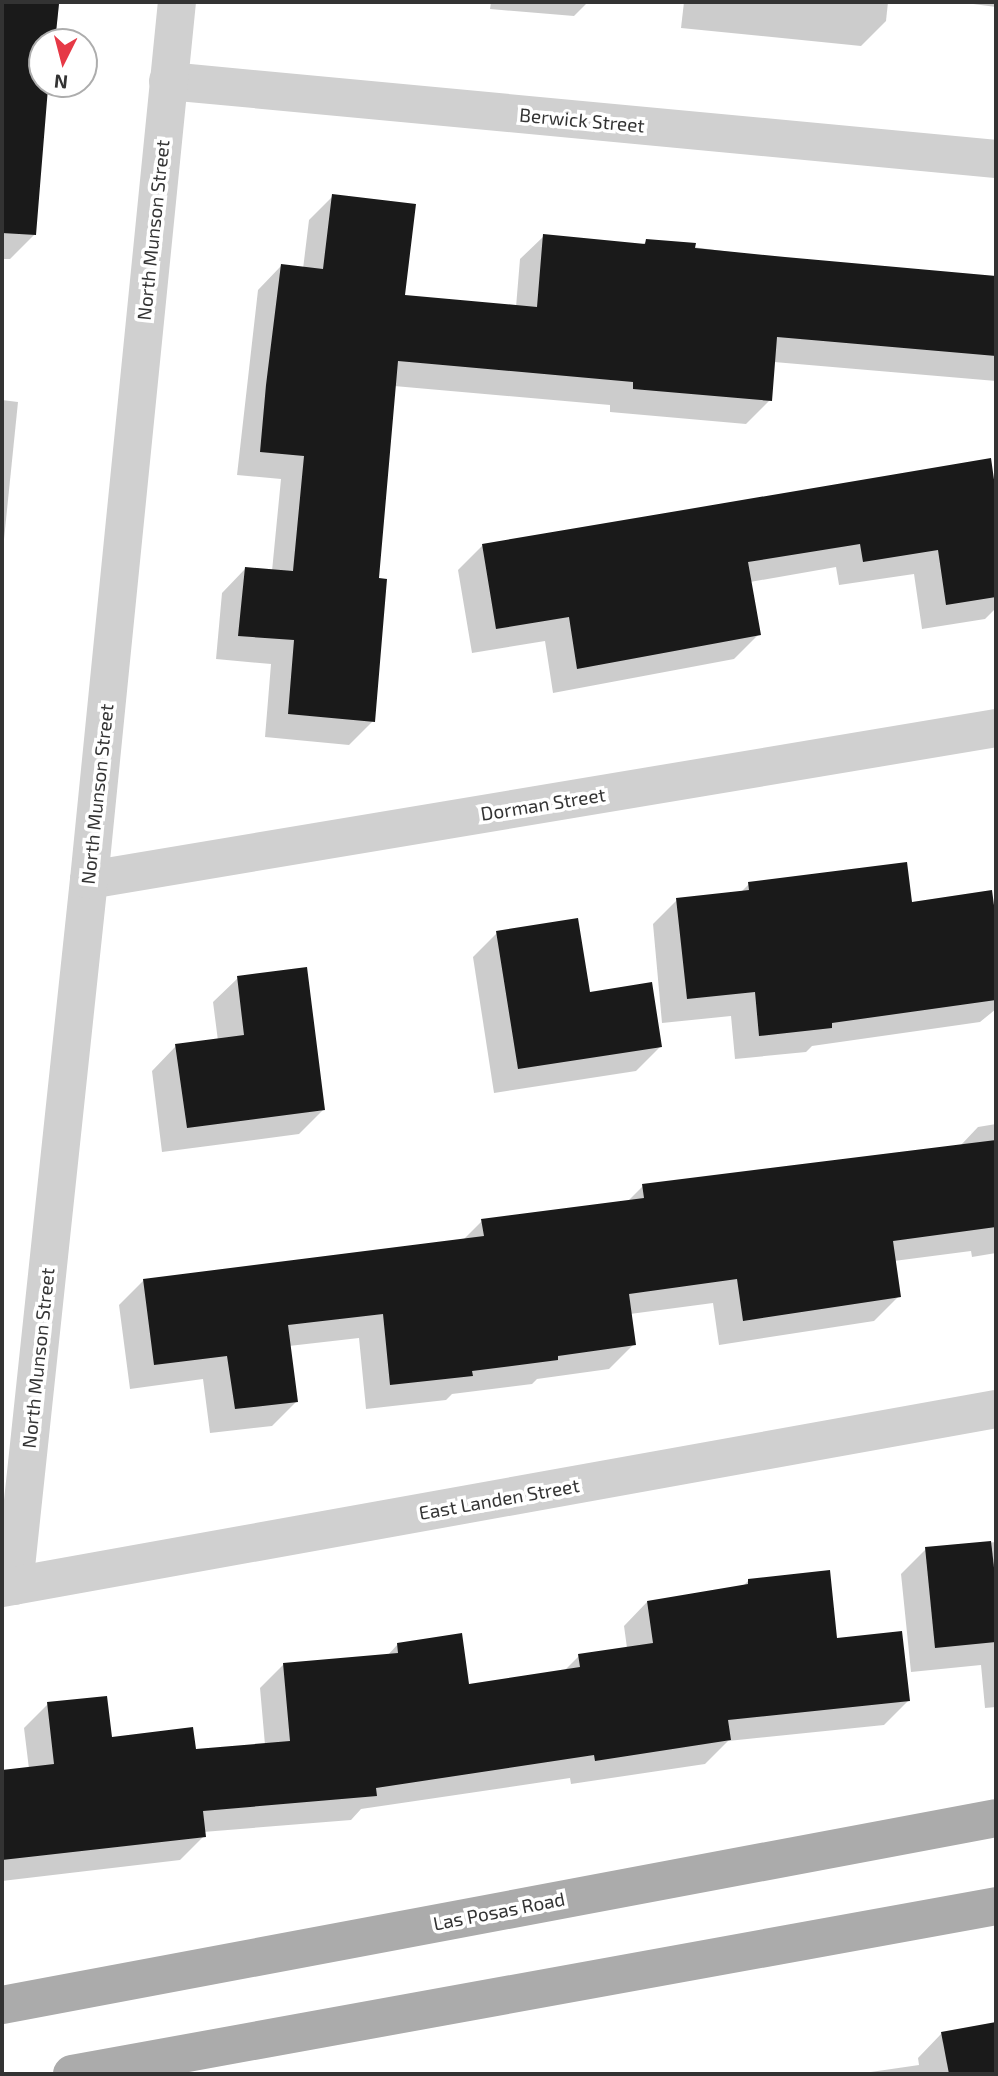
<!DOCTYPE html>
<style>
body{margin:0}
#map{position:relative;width:998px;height:2076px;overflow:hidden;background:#fff;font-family:"Exo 2",sans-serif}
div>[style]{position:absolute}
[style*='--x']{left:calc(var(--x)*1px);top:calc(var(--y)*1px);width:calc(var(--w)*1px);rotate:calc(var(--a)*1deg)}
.shadow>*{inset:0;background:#0003}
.building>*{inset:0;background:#1a1a1a}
.minor>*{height:38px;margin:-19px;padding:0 19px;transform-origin:19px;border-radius:19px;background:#d0d0d0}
.major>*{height:38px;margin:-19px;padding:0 19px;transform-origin:19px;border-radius:19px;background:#ababab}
span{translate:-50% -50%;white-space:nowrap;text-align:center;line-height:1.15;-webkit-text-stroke:7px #fff;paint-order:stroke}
.street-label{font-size:19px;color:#333}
.frame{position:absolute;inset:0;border:4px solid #333;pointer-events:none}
.north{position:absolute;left:28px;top:28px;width:70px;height:70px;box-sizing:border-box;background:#fff;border:2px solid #adadad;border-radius:50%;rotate:186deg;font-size:19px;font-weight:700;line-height:28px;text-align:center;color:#333}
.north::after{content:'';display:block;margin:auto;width:24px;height:32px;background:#e63946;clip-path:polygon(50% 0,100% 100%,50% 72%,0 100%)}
</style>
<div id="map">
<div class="shadow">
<div style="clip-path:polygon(2px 2px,59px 2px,55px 42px,42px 42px,42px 84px,50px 84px,46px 91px,34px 235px,10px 259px,2px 259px)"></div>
<div style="clip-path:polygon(491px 2px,588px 2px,574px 16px,490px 9px)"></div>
<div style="clip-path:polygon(684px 2px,888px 2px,886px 21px,861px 46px,681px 28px)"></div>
<div style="clip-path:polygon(958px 2px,996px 2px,996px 7px)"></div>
<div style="clip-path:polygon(333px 196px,403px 297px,516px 307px,520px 259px,544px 236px,642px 245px,647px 241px,784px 259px,996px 277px,996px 381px,774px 362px,770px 400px,746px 424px,610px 412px,610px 405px,394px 386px,377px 580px,373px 721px,349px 745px,265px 737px,271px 664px,216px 659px,222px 593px,245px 569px,272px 571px,281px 479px,237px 475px,258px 290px,281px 266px,303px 269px,309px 220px)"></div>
<div style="clip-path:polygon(2px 400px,18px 402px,2px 559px)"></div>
<div style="clip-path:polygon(989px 460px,996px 505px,996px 608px,985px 619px,922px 629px,914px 574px,839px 585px,836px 567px,750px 582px,759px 634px,734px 659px,553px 693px,545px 641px,472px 653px,458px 570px,483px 545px)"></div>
<div style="clip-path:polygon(749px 884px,911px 904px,996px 904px,996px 1009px,980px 1022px,812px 1046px,806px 1052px,735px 1059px,731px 1016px,662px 1023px,653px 924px,677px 900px,740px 893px)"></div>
<div style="clip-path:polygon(497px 933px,588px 994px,661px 1046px,636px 1071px,494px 1093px,473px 957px)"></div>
<div style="clip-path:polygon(238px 978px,323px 1110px,299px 1134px,162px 1152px,152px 1071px,176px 1046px,218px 1041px,213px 1002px)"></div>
<div style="clip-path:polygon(996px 1124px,996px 1253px,972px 1257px,971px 1251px,894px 1261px,899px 1296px,874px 1321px,719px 1345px,713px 1303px,630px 1314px,634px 1344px,609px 1369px,537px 1379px,532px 1384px,452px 1394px,446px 1400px,366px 1409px,359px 1338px,289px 1346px,297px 1401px,272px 1426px,210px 1433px,203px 1379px,130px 1389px,119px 1305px,144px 1280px,463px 1240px,482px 1221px,627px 1202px,643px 1186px,960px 1146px,978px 1127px)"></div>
<div style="clip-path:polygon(996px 1542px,996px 1707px,985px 1708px,981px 1665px,911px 1672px,901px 1574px,926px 1549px)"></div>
<div style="clip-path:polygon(749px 1580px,836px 1640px,908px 1701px,884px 1725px,728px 1741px,705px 1764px,571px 1784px,570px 1778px,361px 1809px,351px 1820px,203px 1832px,204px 1836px,180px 1860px,2px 1881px,2px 1772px,29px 1769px,24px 1728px,48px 1704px,111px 1739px,194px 1750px,265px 1745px,260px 1688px,284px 1664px,387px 1656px,398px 1644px,468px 1686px,563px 1672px,579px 1656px,627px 1648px,624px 1626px,647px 1602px,742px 1587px)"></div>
<div style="clip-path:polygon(996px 2024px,996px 2074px,857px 2074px,919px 2065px,918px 2058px,942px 2033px)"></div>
</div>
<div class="building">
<div style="clip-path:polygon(2px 2px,59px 4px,55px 42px,42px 42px,42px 84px,52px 84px,52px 88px,48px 88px,36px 235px,2px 233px)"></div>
<div style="clip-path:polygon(332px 194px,416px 204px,405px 295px,537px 307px,543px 234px,645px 244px,646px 239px,696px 243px,695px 248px,785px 257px,996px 276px,996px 356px,777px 337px,772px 401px,633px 389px,633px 382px,398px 361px,379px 578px,387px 579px,375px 722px,288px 714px,294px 640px,238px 636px,245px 567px,293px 571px,304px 456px,260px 452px,266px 385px,281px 264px,323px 269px)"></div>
<div style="clip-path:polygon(991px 458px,996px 494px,996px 597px,946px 605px,938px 550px,863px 562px,860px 544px,748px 562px,761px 635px,577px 669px,569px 617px,496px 629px,482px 544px)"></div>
<div style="clip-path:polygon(907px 862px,912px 902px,992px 890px,996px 921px,996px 1000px,832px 1023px,832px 1028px,759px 1036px,755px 992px,687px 999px,676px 898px,749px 890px,748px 882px)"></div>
<div style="clip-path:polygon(578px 918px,590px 992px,652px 982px,662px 1047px,518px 1069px,496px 931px)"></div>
<div style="clip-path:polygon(307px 967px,325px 1110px,187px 1128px,175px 1044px,244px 1035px,237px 976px)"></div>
<div style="clip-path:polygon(996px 1140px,996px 1227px,893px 1241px,901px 1297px,743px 1321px,737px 1279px,629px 1294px,636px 1345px,558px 1356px,558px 1360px,472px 1371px,473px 1376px,390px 1385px,383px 1314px,288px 1325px,298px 1402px,235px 1409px,227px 1356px,154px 1365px,143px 1279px,484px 1236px,481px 1219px,644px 1198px,642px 1184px)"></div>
<div style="clip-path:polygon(991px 1541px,996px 1585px,996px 1642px,935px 1648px,925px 1547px)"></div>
<div style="clip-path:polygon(830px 1570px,837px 1638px,902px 1631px,910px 1701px,728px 1720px,731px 1740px,595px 1761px,594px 1755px,376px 1788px,377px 1796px,203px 1811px,206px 1837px,2px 1860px,2px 1770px,54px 1764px,47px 1702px,107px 1696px,112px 1737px,193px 1727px,196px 1749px,290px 1741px,283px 1663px,398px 1653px,397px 1643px,462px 1633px,469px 1684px,580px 1667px,578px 1654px,653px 1643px,647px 1601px,748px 1584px,748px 1579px)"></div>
<div style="clip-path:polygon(996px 2022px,996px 2074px,949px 2074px,941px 2032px)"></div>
</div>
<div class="minor">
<div style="--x:168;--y:81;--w:832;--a:5.38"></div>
<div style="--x:89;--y:880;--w:920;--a:-9.51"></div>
<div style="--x:14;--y:1586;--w:710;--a:-83.94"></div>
<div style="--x:89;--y:880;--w:882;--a:-84.28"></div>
<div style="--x:2;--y:1588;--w:1010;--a:-10.21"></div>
</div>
<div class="major">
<div style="--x:2;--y:2005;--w:1011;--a:-10.65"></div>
<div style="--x:72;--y:2074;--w:939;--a:-10.3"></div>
</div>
<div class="street-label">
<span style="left:582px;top:120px;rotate:5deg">Berwick Street</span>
<span style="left:153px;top:230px;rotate:-84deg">North Munson Street</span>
<span style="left:97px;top:794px;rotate:-84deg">North Munson Street</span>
<span style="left:543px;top:804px;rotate:-9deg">Dorman Street</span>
<span style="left:38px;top:1358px;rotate:-84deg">North Munson Street</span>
<span style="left:499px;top:1499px;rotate:-10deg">East Landen Street</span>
<span style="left:499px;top:1911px;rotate:-11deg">Las Posas Road</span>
</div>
<div class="frame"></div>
<div class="north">N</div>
</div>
